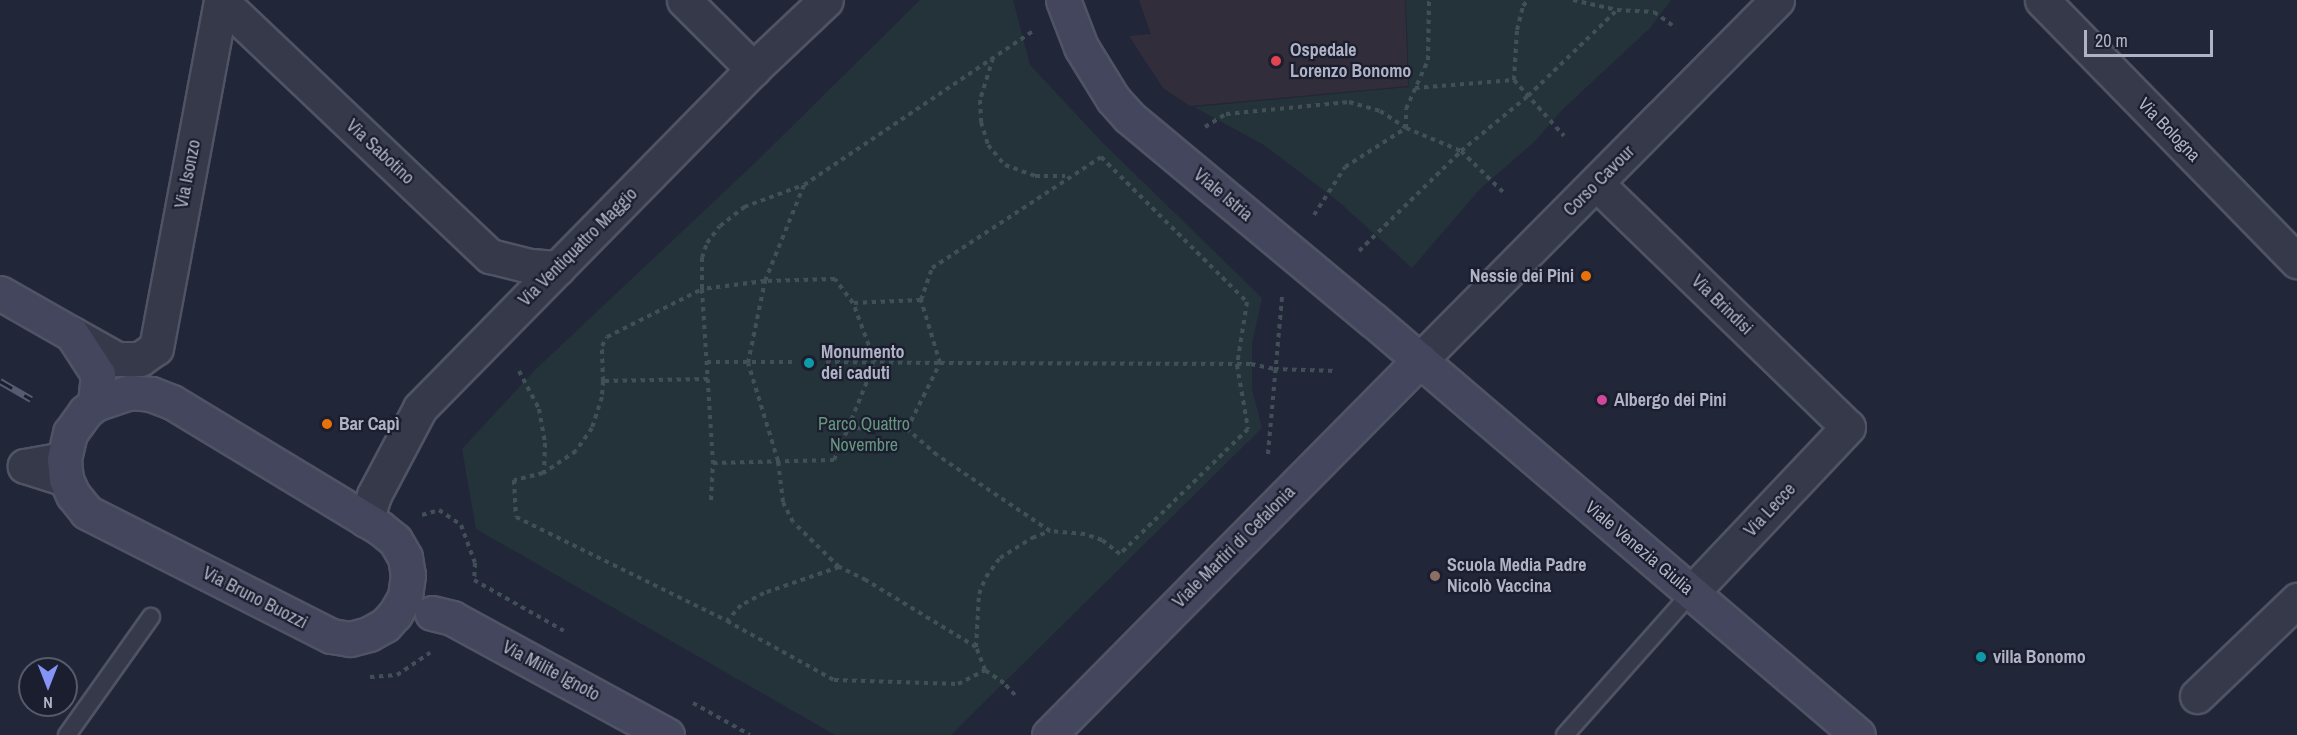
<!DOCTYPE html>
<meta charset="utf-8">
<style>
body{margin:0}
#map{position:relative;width:2297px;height:735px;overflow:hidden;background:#222639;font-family:"Archivo Narrow",sans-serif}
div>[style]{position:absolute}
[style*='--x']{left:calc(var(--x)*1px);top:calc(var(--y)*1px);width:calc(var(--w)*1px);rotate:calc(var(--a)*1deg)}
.medical>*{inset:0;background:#322d3b}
.green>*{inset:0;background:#24323a}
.path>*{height:4px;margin-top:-2px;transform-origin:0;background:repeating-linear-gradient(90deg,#414f57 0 4.5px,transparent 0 9px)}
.roads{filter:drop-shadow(2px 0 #505364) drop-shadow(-2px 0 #505364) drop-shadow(0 2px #505364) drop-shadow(0 -2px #505364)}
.lane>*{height:16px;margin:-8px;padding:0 8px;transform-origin:8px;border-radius:8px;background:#353949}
.street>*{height:33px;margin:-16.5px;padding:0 16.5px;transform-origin:16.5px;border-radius:16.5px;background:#353949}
.secondary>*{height:33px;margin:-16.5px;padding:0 16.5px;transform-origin:16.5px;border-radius:16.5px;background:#43465c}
.rail>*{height:7px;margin-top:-3.5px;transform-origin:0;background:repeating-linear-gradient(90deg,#1b1e2e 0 14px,#575b71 0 28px);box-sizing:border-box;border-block:2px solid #575b71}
.dots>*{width:16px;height:16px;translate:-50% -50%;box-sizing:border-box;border:3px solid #1b1e2e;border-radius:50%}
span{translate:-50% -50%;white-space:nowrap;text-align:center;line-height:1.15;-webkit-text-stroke:4.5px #1b1e2e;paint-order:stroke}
.poi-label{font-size:18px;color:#b0b3c6;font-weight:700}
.left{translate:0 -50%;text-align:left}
.right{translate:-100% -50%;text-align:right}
.street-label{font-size:18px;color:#b0b3c6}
.park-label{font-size:18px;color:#67967e}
.north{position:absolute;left:18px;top:657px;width:60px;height:60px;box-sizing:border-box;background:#1b1e2e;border:2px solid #575a6b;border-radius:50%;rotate:180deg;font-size:16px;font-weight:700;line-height:24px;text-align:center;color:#b0b3c6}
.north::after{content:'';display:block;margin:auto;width:21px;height:27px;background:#8494f6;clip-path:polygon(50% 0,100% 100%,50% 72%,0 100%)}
.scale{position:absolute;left:2084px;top:30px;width:129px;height:27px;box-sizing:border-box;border:3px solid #b0b3c6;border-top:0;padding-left:8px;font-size:18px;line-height:21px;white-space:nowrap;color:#b0b3c6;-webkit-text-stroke:4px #1b1e2e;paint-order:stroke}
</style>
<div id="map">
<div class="medical">
<div style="clip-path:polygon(1139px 0,1405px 0,1408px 86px,1190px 106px,1163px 88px,1129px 36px,1151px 34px)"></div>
</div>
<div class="green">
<div style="clip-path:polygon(920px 0,1013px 0,1030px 65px,1102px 142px,1262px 298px,1252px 343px,1252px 389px,1262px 428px,951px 735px,835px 735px,476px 529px,462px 449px,535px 370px,757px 161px)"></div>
<div style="clip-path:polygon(1406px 0,1671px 0,1650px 28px,1563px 109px,1534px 142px,1480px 189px,1412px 268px,1339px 202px,1264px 145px,1194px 107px,1409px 87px)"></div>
</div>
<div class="path">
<div style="--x:1573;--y:0;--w:45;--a:12.8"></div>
<div style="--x:1617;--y:10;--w:37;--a:3"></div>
<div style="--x:1654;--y:12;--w:27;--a:36"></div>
<div style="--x:993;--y:58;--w:44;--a:107.2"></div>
<div style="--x:980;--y:100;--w:22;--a:87"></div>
<div style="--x:981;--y:122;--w:24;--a:73"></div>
<div style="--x:988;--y:145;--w:26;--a:50"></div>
<div style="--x:1005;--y:165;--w:32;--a:20"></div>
<div style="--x:1035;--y:176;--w:30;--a:0"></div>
<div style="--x:1514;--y:80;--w:50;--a:-86.6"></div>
<div style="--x:1517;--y:30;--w:25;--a:-76"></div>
<div style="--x:1523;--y:6;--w:8;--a:-50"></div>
<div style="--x:1415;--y:88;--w:99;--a:-4.6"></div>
<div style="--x:1514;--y:80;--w:75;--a:48.2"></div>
<div style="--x:1205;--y:127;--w:25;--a:-32"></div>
<div style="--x:1226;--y:114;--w:124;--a:-5.6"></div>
<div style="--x:1349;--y:102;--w:32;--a:16"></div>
<div style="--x:1380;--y:111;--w:31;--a:33"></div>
<div style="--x:1406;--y:128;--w:60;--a:22.7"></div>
<div style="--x:1461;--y:151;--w:62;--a:44.3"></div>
<div style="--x:1314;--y:215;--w:57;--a:-57.1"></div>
<div style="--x:1345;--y:167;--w:72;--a:-32.6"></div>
<div style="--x:1406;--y:128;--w:19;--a:-90"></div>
<div style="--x:1406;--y:109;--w:54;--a:-65.8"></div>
<div style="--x:1428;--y:60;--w:60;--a:-89"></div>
<div style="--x:1359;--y:251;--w:143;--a:-44.4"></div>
<div style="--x:1461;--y:151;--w:87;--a:-39.4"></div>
<div style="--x:1528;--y:96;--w:124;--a:-44"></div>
<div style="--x:921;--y:300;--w:34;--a:-71"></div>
<div style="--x:932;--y:268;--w:202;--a:-33.3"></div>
<div style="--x:1101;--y:157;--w:206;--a:44.8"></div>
<div style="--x:1247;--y:302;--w:64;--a:99"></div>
<div style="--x:1237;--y:365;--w:65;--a:80.2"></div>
<div style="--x:1248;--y:429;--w:179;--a:135.7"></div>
<div style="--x:1120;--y:554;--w:23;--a:-142"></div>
<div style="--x:1102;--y:540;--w:18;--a:-161"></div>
<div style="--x:1085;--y:534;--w:35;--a:-175"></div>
<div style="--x:707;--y:362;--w:85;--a:0"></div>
<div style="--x:826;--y:362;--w:114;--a:0.5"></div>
<div style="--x:940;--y:363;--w:66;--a:-106.8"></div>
<div style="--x:921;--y:300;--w:68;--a:177.5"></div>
<div style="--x:853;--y:303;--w:30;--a:-127"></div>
<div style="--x:835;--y:279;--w:70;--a:178.4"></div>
<div style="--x:765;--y:281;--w:64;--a:172.8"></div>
<div style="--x:702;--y:289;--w:174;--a:86.4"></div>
<div style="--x:713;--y:463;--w:121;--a:-1.4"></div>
<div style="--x:834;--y:460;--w:35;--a:-66"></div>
<div style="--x:848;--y:428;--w:59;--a:1"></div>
<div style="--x:519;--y:371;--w:43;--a:62.2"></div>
<div style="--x:539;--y:409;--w:35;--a:80"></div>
<div style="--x:545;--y:443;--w:29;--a:92"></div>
<div style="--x:708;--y:379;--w:105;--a:178.9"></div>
<div style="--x:603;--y:381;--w:16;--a:94"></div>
<div style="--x:602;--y:397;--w:33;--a:108"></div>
<div style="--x:592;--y:428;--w:28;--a:125"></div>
<div style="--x:576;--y:451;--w:40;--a:146"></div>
<div style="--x:543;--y:473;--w:30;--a:166"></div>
<div style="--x:514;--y:480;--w:37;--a:87"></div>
<div style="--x:516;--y:517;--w:235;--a:26.2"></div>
<div style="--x:603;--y:381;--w:35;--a:-92"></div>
<div style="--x:602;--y:346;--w:10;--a:-61"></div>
<div style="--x:607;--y:337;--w:106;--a:-26.8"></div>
<div style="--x:702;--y:289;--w:31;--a:-90"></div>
<div style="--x:702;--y:258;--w:16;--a:-72"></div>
<div style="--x:707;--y:243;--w:21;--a:-53"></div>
<div style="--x:720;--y:226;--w:31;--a:-38"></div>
<div style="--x:744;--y:207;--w:63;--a:-20.4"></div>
<div style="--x:848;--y:428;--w:71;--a:-67.8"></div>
<div style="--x:875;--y:362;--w:63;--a:-110.4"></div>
<div style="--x:1268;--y:454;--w:158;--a:-84.9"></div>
<div style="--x:711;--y:500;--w:37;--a:-87"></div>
<div style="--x:422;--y:515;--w:18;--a:-16"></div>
<div style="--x:439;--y:510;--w:27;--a:34"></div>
<div style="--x:461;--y:525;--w:40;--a:69.8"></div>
<div style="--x:475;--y:563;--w:17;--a:93"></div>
<div style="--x:474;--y:580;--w:103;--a:29.5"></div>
<div style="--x:839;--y:567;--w:64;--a:-135.6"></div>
<div style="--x:793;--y:522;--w:22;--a:-117"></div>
<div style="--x:783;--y:502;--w:41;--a:-97"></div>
<div style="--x:778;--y:461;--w:102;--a:-107"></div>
<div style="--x:748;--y:363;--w:84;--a:-78.3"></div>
<div style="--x:765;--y:281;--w:104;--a:-67.9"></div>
<div style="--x:804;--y:185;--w:275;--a:-33.9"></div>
<div style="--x:976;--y:647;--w:129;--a:-148.7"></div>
<div style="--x:866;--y:580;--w:30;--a:-154"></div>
<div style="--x:839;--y:567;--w:79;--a:160.9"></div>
<div style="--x:764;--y:593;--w:26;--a:152"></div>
<div style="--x:741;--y:605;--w:21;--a:131"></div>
<div style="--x:727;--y:621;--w:122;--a:28.9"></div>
<div style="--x:834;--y:680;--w:124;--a:1.8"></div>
<div style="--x:958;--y:684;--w:30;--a:-27"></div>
<div style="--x:370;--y:677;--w:27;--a:-4"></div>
<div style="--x:397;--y:675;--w:40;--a:-34"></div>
<div style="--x:1015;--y:695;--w:16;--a:-133"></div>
<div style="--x:1004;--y:683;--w:23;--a:-146"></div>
<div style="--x:985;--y:670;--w:25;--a:-111"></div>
<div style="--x:976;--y:647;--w:53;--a:-86.8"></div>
<div style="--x:979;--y:594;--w:18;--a:-68"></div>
<div style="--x:986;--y:577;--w:24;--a:-54"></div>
<div style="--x:1000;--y:558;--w:38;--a:-32"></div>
<div style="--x:1032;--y:538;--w:19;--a:-21"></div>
<div style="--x:1050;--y:531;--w:136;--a:-146.1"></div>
<div style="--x:937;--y:455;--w:40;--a:-139"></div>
<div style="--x:907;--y:429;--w:74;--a:-63.4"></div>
<div style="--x:940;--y:363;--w:311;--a:0.2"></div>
<div style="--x:1251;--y:364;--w:24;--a:12"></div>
<div style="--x:1274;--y:369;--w:63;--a:1.8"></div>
<div style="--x:693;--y:703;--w:65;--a:29.3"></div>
</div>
<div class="roads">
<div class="lane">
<div style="--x:67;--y:735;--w:145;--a:-54.6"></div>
<div style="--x:1565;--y:735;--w:191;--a:-48.4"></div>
</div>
<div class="street">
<div style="--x:684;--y:0;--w:98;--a:45"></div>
<div style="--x:2042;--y:0;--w:365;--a:45.7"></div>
<div style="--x:221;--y:1;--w:371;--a:43.5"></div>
<div style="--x:490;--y:256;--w:41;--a:14"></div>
<div style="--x:530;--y:266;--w:28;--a:4"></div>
<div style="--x:1597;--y:184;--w:349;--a:44.1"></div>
<div style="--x:1848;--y:427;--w:227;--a:133.4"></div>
<div style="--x:72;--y:334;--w:51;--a:29.1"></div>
<div style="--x:117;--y:359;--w:23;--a:0"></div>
<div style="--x:140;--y:359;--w:19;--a:-35"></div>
<div style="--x:156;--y:348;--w:354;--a:-79.4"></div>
<div style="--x:1420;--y:360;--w:507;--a:-45.24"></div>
<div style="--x:64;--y:459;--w:40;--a:170"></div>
<div style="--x:25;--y:466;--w:43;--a:17.6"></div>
<div style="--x:366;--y:520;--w:26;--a:-72"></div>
<div style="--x:374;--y:495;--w:98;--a:-62.1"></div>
<div style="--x:420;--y:408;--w:475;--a:-45.5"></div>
<div style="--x:753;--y:69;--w:100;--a:-43.4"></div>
<div style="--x:2197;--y:696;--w:139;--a:-43.8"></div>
</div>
<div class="secondary">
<div style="--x:1063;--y:0;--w:50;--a:69"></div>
<div style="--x:1081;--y:47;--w:61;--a:58.4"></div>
<div style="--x:1113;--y:99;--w:24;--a:48"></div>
<div style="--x:1129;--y:117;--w:317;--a:39.8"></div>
<div style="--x:1373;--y:320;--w:638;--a:40.55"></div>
<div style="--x:0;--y:293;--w:83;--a:29.7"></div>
<div style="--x:72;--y:334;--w:48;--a:57"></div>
<div style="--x:98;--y:374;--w:30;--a:96"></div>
<div style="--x:129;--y:392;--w:22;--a:5"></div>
<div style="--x:151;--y:394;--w:22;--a:21"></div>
<div style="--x:172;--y:402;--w:243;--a:31.2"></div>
<div style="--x:380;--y:528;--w:19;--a:39"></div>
<div style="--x:395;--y:540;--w:20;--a:60"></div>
<div style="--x:405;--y:557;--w:18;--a:81"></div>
<div style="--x:408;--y:575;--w:22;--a:98"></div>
<div style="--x:405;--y:597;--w:20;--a:120"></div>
<div style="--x:395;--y:614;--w:15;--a:132"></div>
<div style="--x:385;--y:625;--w:18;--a:151"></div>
<div style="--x:369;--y:634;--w:20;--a:165"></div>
<div style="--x:350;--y:639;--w:19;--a:-171"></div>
<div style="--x:331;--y:636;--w:274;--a:-153.1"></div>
<div style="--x:87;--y:512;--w:22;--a:-129"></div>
<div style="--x:73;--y:495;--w:17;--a:-114"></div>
<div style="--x:66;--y:479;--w:20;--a:-96"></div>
<div style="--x:64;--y:459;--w:27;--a:-77"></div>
<div style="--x:70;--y:433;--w:26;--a:-54"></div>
<div style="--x:85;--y:412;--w:13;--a:-39"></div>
<div style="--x:95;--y:404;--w:36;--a:-19"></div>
<div style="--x:432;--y:613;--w:21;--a:14"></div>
<div style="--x:452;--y:618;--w:245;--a:28.6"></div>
<div style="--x:1049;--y:735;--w:528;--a:-45.31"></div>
</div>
</div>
<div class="rail">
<div style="--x:0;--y:381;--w:36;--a:30"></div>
</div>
<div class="dots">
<div style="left:1276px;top:61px;background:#e0444e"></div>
<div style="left:1586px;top:276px;background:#e8710a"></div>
<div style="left:809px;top:363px;background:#0f9aa8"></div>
<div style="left:1602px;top:400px;background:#d1479c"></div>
<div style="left:327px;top:424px;background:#e8710a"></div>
<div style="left:1435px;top:576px;background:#8d6e63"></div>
<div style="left:1981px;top:657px;background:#0f9aa8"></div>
</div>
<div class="poi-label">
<span class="left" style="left:1290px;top:61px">Ospedale<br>Lorenzo Bonomo</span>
<span class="right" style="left:1574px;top:276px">Nessie dei Pini</span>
<span class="left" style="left:821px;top:363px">Monumento<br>dei caduti</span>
<span class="left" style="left:1614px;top:400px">Albergo dei Pini</span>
<span class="left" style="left:339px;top:424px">Bar Capì</span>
<span class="left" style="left:1447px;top:576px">Scuola Media Padre<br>Nicolò Vaccina</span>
<span class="left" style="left:1993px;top:657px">villa Bonomo</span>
</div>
<div class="street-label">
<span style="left:2169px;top:130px;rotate:46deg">Via Bologna</span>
<span style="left:380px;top:152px;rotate:43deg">Via Sabotino</span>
<span style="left:188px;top:174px;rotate:-79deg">Via Isonzo</span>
<span style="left:1599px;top:181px;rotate:-45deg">Corso Cavour</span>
<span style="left:1223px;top:195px;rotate:40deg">Viale Istria</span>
<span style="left:578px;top:247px;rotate:-45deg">Via Ventiquattro Maggio</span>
<span style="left:1722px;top:305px;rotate:44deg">Via Brindisi</span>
<span style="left:1770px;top:510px;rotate:-47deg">Via Lecce</span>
<span style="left:1234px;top:547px;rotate:-45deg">Viale Martiri di Cefalonia</span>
<span style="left:1639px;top:548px;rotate:40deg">Viale Venezia Giulia</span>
<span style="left:255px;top:598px;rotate:27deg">Via Bruno Buozzi</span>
<span style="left:551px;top:671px;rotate:28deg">Via Milite Ignoto</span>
</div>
<div class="park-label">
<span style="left:864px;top:435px">Parco Quattro<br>Novembre</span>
</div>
<div class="north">N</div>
<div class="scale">20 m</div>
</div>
